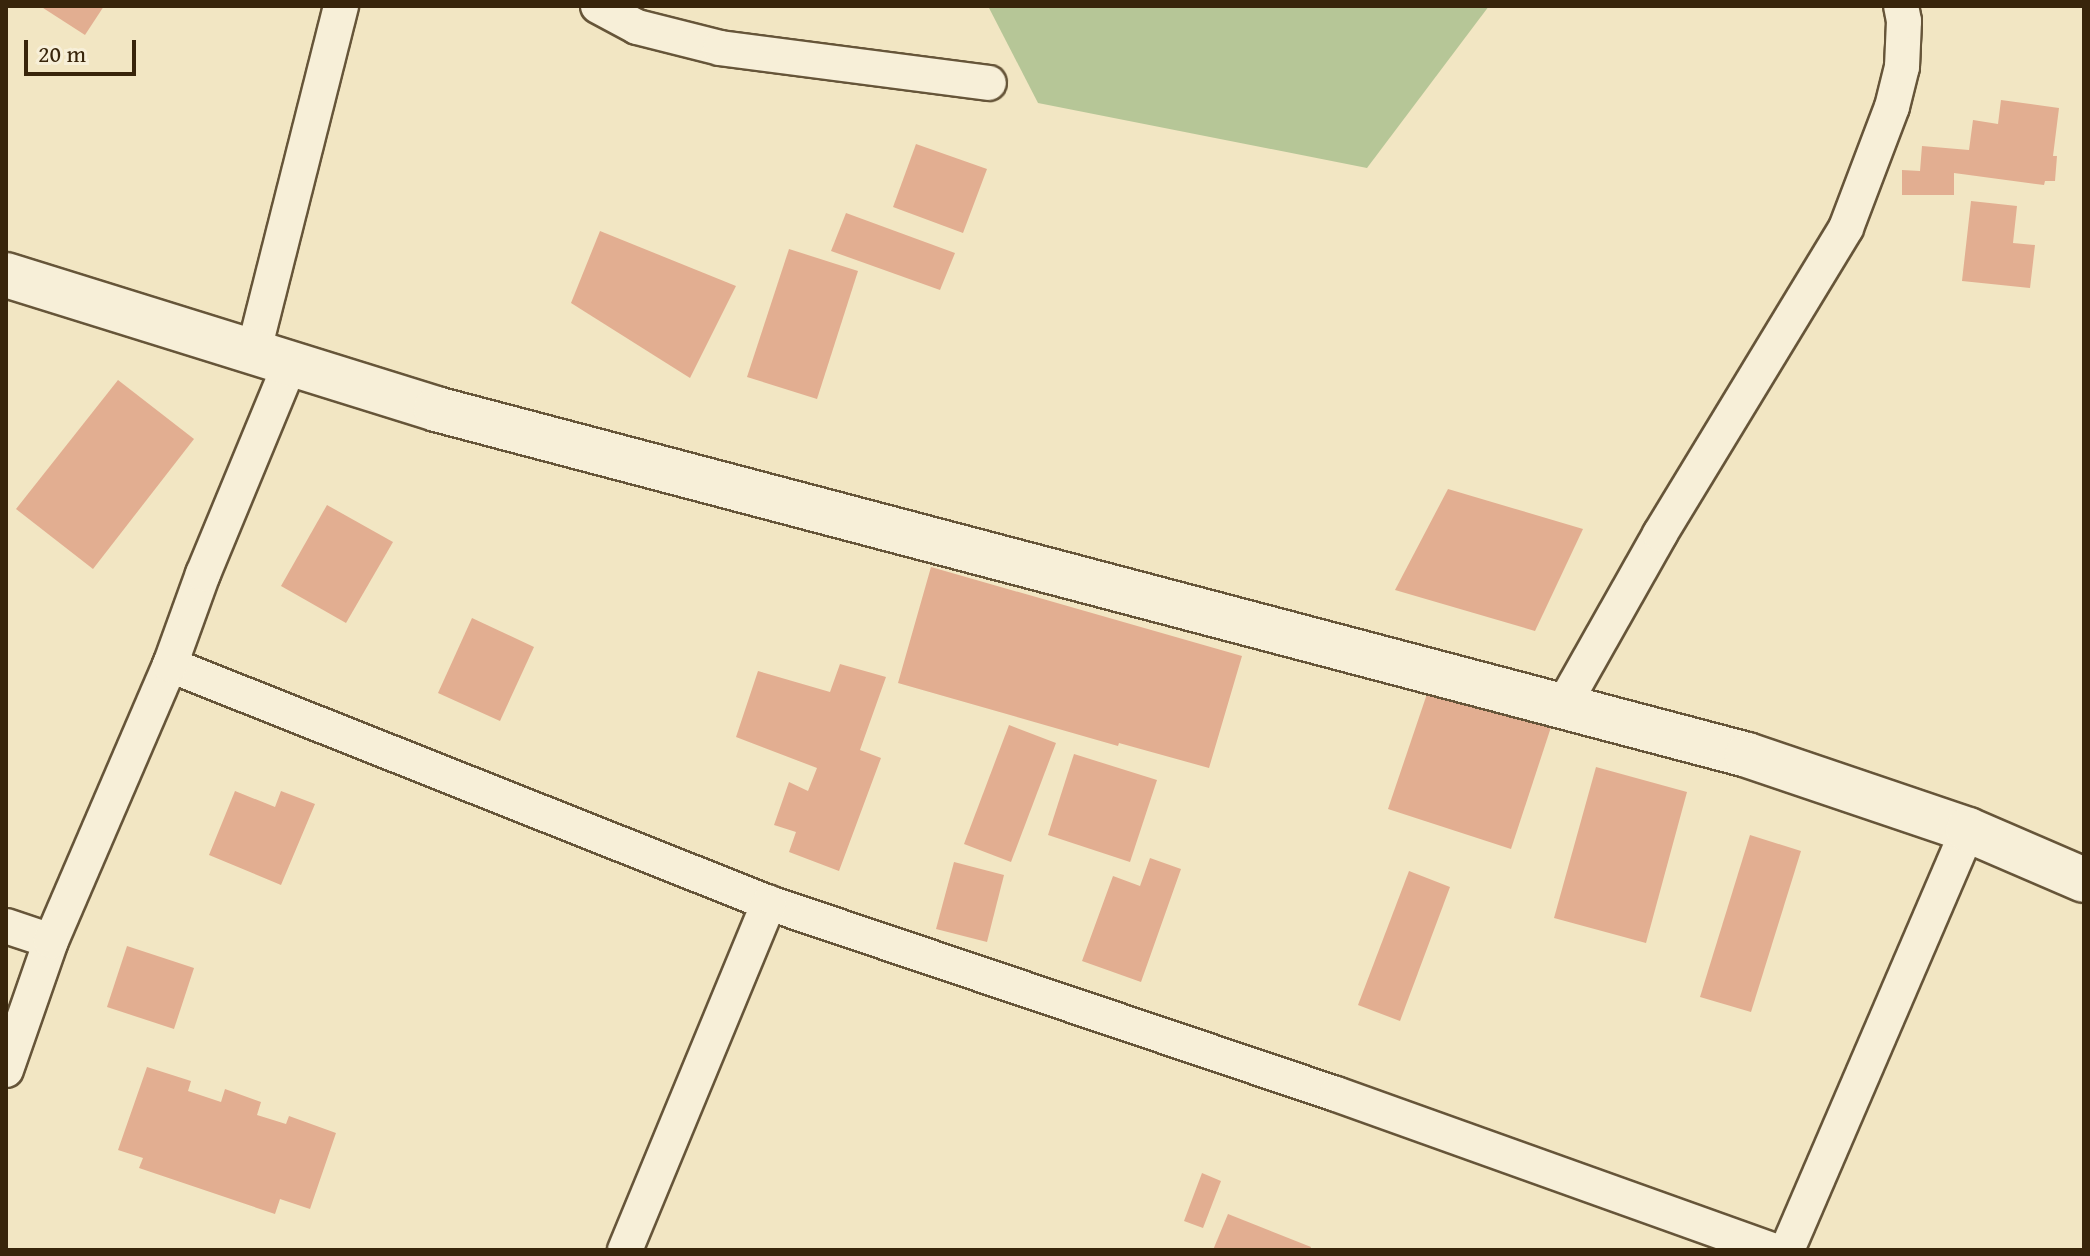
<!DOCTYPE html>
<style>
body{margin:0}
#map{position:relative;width:2090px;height:1256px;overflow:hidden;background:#f2e6c3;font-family:"Gentium Book Plus",serif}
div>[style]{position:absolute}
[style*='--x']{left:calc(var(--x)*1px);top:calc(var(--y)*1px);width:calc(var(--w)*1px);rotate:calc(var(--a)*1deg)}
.green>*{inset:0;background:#b6c697}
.building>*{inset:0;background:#e2ae91}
.roads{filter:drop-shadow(2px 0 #665539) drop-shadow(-2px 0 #665539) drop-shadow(0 2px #665539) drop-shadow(0 -2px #665539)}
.minor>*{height:34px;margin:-17px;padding:0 17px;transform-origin:17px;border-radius:17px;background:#f7efd8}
.secondary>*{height:44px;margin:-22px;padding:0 22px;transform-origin:22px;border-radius:22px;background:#f7efd8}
span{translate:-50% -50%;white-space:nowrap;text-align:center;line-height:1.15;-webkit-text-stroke:8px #f7efd8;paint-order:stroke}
.frame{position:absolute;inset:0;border:8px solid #38250b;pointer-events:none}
.scale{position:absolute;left:24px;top:40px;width:112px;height:36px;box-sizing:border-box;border:4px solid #38250b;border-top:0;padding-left:10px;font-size:24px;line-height:28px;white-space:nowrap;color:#38250b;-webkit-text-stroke:6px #f7efd8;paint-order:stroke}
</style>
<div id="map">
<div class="green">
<div style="clip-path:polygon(988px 6px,1489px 6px,1367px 168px,1038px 103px)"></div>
</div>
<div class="building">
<div style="clip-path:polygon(40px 6px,104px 6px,85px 35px)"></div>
<div style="clip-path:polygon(2001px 100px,2059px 108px,2053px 156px,2057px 156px,2055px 181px,2045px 181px,2044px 185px,1954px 173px,1954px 195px,1902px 195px,1902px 170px,1920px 171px,1922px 146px,1969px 150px,1973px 120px,1998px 124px)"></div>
<div style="clip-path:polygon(916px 144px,987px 169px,963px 233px,893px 207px)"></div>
<div style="clip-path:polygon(1971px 201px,2017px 206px,2013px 243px,2035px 245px,2030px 288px,1962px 281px)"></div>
<div style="clip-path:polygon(846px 213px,955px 253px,940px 290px,831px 251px)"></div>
<div style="clip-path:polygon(600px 231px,736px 286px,690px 378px,571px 303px)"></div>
<div style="clip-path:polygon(789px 249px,858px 271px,817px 399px,747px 377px)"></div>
<div style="clip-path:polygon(118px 380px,194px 439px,93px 569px,16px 509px)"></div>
<div style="clip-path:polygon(1448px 489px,1583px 529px,1535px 631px,1395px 590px)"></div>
<div style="clip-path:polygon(327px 505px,393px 542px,346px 623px,281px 586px)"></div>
<div style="clip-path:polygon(931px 567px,1242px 656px,1209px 768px,1119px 743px,1118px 746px,898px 683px)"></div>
<div style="clip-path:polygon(472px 618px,534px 647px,500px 721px,438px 693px)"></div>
<div style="clip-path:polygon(840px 664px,886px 677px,860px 750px,881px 758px,839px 871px,789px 852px,796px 832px,774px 825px,789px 782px,808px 791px,817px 768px,736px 737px,758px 671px,830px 692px)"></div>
<div style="clip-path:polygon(1431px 682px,1553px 721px,1511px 849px,1388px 809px)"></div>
<div style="clip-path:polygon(1009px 725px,1056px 743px,1011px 862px,964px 844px)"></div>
<div style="clip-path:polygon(1074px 754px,1157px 780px,1130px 862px,1048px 835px)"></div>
<div style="clip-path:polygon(1596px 767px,1687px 792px,1646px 943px,1554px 918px)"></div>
<div style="clip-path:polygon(235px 791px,275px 807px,281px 791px,315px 804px,281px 885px,209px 855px)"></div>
<div style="clip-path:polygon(1750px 835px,1801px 851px,1751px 1012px,1700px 997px)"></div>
<div style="clip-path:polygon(1150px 858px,1181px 869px,1141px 982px,1082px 961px,1113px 876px,1140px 886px)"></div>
<div style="clip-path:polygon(954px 862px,1004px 875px,987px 942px,936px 929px)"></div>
<div style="clip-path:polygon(1409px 871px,1450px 887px,1400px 1021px,1358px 1005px)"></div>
<div style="clip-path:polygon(127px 946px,194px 968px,174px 1029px,107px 1007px)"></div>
<div style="clip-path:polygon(147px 1067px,191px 1081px,188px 1091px,221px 1102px,225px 1089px,261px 1102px,257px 1115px,286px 1124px,289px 1116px,336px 1133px,310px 1209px,280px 1199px,275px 1214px,139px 1168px,143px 1158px,118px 1150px)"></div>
<div style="clip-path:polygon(1202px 1173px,1221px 1181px,1203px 1228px,1184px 1221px)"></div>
<div style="clip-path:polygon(1228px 1214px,1311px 1247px,1310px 1250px,1213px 1250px)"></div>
</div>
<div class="roads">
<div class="minor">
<div style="--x:598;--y:6;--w:44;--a:28.3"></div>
<div style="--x:637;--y:27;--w:86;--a:14.2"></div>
<div style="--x:720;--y:48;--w:271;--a:7.4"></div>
<div style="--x:253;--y:354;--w:359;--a:-75.8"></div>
<div style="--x:170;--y:665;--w:645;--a:21.67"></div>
<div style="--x:769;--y:903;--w:598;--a:18.62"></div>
<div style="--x:1336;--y:1094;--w:463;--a:19.7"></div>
<div style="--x:1564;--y:704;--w:195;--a:-60.5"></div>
<div style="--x:1660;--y:534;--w:358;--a:-58.7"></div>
<div style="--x:1846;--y:228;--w:129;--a:-69.2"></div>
<div style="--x:1892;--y:107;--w:41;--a:-76"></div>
<div style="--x:1902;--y:67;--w:46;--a:-87.5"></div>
<div style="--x:1904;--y:21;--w:15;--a:-101"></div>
<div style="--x:6;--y:926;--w:47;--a:18.4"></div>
<div style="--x:6;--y:1070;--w:137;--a:-70.8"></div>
<div style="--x:51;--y:941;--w:301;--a:-66.7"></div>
<div style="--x:170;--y:665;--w:97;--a:-70.1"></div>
<div style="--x:203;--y:574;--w:225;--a:-67.5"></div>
<div style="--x:625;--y:1250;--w:376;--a:-67.5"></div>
<div style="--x:1787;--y:1250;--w:457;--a:-66.7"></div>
</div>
<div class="secondary">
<div style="--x:6;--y:275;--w:450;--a:17.3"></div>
<div style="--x:436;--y:409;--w:1356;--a:14.78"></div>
<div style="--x:1747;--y:755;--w:233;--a:18.7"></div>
<div style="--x:1968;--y:830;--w:126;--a:23.3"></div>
</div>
</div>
<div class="frame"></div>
<div class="scale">20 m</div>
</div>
